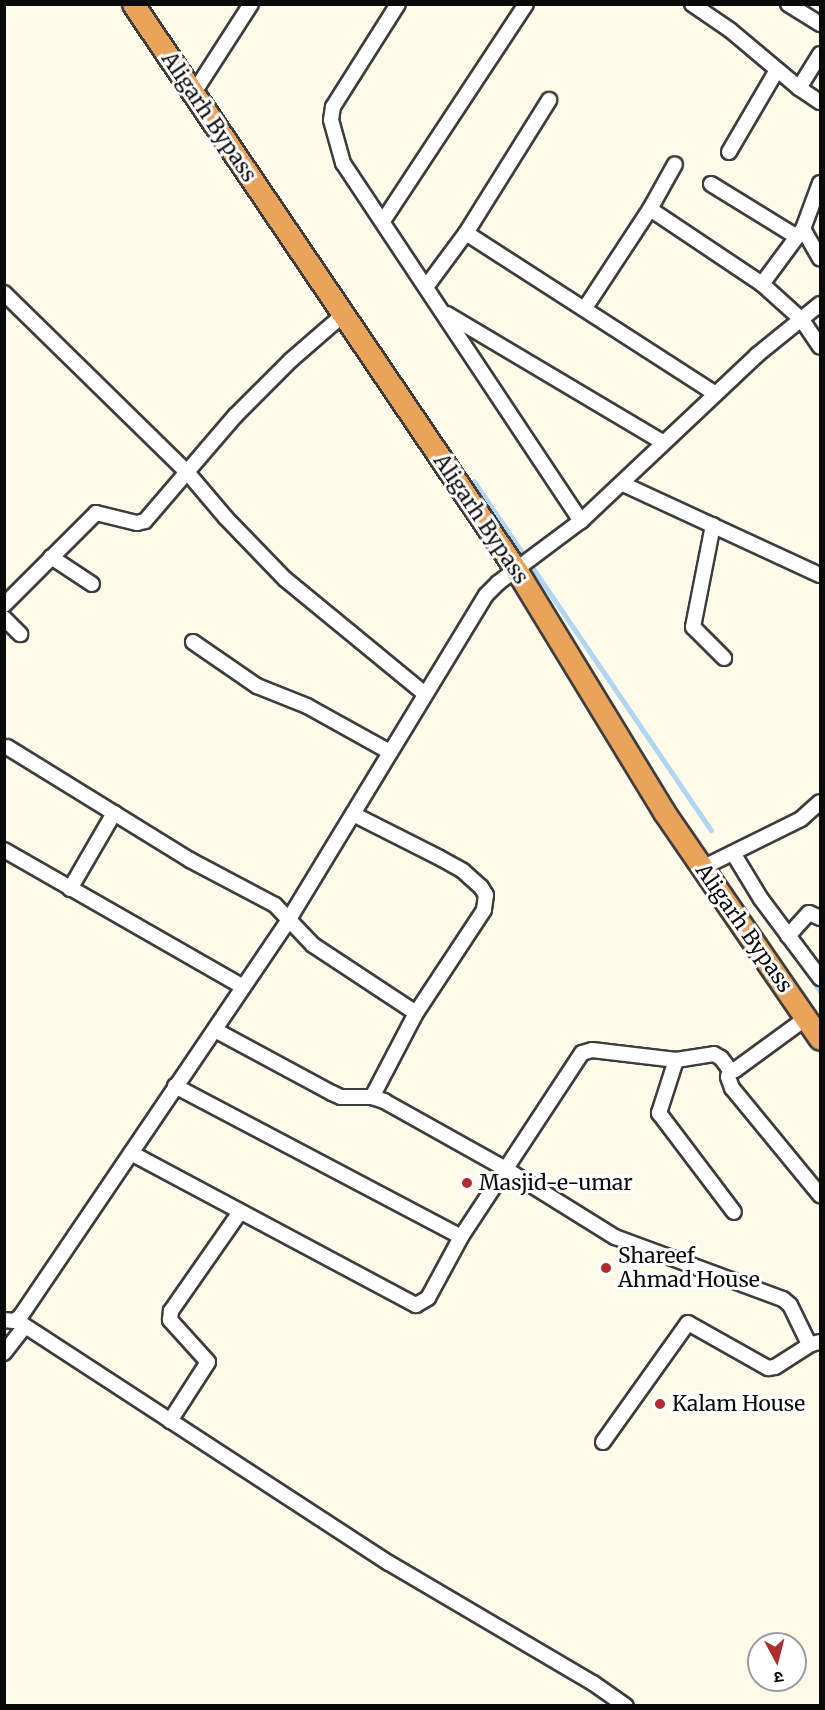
<!DOCTYPE html>
<meta charset="utf-8">
<style>
body{margin:0}
#map{position:relative;width:825px;height:1710px;overflow:hidden;background:#fdfae9;font-family:Merriweather,"Noto Sans Devanagari",serif}
div>[style]{position:absolute}
[style*='--x']{left:calc(var(--x)*1px);top:calc(var(--y)*1px);width:calc(var(--w)*1px);rotate:calc(var(--a)*1deg)}
.stream>*{height:4.5px;margin:-2.25px;padding:0 2.25px;transform-origin:2.25px;border-radius:2.25px;background:#b1d6f1}
.roads{filter:drop-shadow(2px 0 #3d3d3d) drop-shadow(-2px 0 #3d3d3d) drop-shadow(0 2px #3d3d3d) drop-shadow(0 -2px #3d3d3d)}
.minor>*{height:14px;margin:-7px;padding:0 7px;transform-origin:7px;border-radius:7px;background:#fff}
.highway>*{height:21px;margin:-10.5px;padding:0 10.5px;transform-origin:10.5px;border-radius:10.5px;background:#eaa35b}
.dots>*{width:16px;height:16px;translate:-50% -50%;box-sizing:border-box;border:3px solid #fff;border-radius:50%}
span{translate:-50% -50%;white-space:nowrap;text-align:center;line-height:1.15;-webkit-text-stroke:6px #fff;paint-order:stroke}
.street-label{font-size:21px;color:#0a0a0a}
.poi-label{font-size:21px;color:#0a0a0a}
.left{translate:0 -50%;text-align:left}
.frame{position:absolute;inset:0;border:6px solid #0a0a0a;pointer-events:none}
.north{position:absolute;left:747px;top:1632px;width:60px;height:60px;box-sizing:border-box;background:#fff;border:2px solid #9d9d9d;border-radius:50%;rotate:173deg;font-size:16px;font-weight:700;line-height:24px;text-align:center;color:#0a0a0a}
.north::after{content:'';display:block;margin:auto;width:21px;height:27px;background:#af2d2e;clip-path:polygon(50% 0,100% 100%,50% 72%,0 100%)}
</style>
<div id="map">
<div class="stream">
<div style="--x:474;--y:481;--w:422;--a:55.8"></div>
<div style="--x:809;--y:974;--w:20;--a:57"></div>
</div>
<div class="roads">
<div class="minor">
<div style="--x:398;--y:4;--w:122;--a:122.3"></div>
<div style="--x:333;--y:107;--w:13;--a:99"></div>
<div style="--x:331;--y:120;--w:45;--a:74.4"></div>
<div style="--x:343;--y:163;--w:430;--a:56.4"></div>
<div style="--x:692;--y:4;--w:46;--a:34.4"></div>
<div style="--x:730;--y:30;--w:90;--a:40"></div>
<div style="--x:799;--y:88;--w:25;--a:34"></div>
<div style="--x:788;--y:4;--w:38;--a:32"></div>
<div style="--x:799;--y:88;--w:40;--a:-58"></div>
<div style="--x:193;--y:94;--w:107;--a:-57.2"></div>
<div style="--x:729;--y:152;--w:95;--a:-59.7"></div>
<div style="--x:820;--y:183;--w:49;--a:110.3"></div>
<div style="--x:803;--y:229;--w:34;--a:60"></div>
<div style="--x:711;--y:184;--w:101;--a:31.6"></div>
<div style="--x:650;--y:209;--w:135;--a:33.8"></div>
<div style="--x:762;--y:284;--w:54;--a:42"></div>
<div style="--x:802;--y:320;--w:32;--a:56"></div>
<div style="--x:383;--y:221;--w:260;--a:-56.6"></div>
<div style="--x:466;--y:233;--w:297;--a:32.8"></div>
<div style="--x:762;--y:284;--w:67;--a:-53.5"></div>
<div style="--x:426;--y:287;--w:67;--a:-53.5"></div>
<div style="--x:466;--y:233;--w:157;--a:-58"></div>
<div style="--x:4;--y:293;--w:256;--a:44.4"></div>
<div style="--x:187;--y:472;--w:60;--a:49.7"></div>
<div style="--x:226;--y:518;--w:85;--a:46"></div>
<div style="--x:285;--y:579;--w:181;--a:39.4"></div>
<div style="--x:585;--y:308;--w:118;--a:-56.7"></div>
<div style="--x:650;--y:209;--w:51;--a:-60.9"></div>
<div style="--x:447;--y:314;--w:252;--a:30.7"></div>
<div style="--x:623;--y:484;--w:217;--a:24.8"></div>
<div style="--x:713;--y:525;--w:104;--a:101.1"></div>
<div style="--x:693;--y:627;--w:44;--a:45"></div>
<div style="--x:51;--y:557;--w:49;--a:33.4"></div>
<div style="--x:4;--y:605;--w:130;--a:-45"></div>
<div style="--x:96;--y:513;--w:42;--a:13.7"></div>
<div style="--x:137;--y:523;--w:8;--a:-14"></div>
<div style="--x:145;--y:521;--w:138;--a:-49.4"></div>
<div style="--x:235;--y:416;--w:79;--a:-45"></div>
<div style="--x:291;--y:360;--w:69;--a:-40.9"></div>
<div style="--x:4;--y:618;--w:23;--a:45"></div>
<div style="--x:193;--y:642;--w:78;--a:34.5"></div>
<div style="--x:257;--y:686;--w:54;--a:21.8"></div>
<div style="--x:307;--y:706;--w:95;--a:29"></div>
<div style="--x:7;--y:747;--w:215;--a:31.7"></div>
<div style="--x:190;--y:860;--w:96;--a:27.9"></div>
<div style="--x:275;--y:905;--w:55;--a:46.5"></div>
<div style="--x:313;--y:945;--w:123;--a:33.4"></div>
<div style="--x:353;--y:814;--w:97;--a:26.8"></div>
<div style="--x:440;--y:858;--w:26;--a:29"></div>
<div style="--x:463;--y:871;--w:24;--a:42"></div>
<div style="--x:481;--y:887;--w:9;--a:58"></div>
<div style="--x:486;--y:895;--w:15;--a:98"></div>
<div style="--x:484;--y:910;--w:123;--a:123.4"></div>
<div style="--x:416;--y:1013;--w:95;--a:117.6"></div>
<div style="--x:4;--y:850;--w:275;--a:29.8"></div>
<div style="--x:733;--y:853;--w:54;--a:58.7"></div>
<div style="--x:761;--y:899;--w:99;--a:53.2"></div>
<div style="--x:702;--y:868;--w:110;--a:-26.3"></div>
<div style="--x:801;--y:819;--w:25;--a:-42"></div>
<div style="--x:70;--y:889;--w:88;--a:-59.9"></div>
<div style="--x:788;--y:936;--w:31;--a:-48"></div>
<div style="--x:809;--y:913;--w:12;--a:24"></div>
<div style="--x:215;--y:1030;--w:133;--a:28.3"></div>
<div style="--x:332;--y:1093;--w:10;--a:24"></div>
<div style="--x:341;--y:1097;--w:31;--a:0"></div>
<div style="--x:372;--y:1097;--w:13;--a:18"></div>
<div style="--x:384;--y:1101;--w:137;--a:29.2"></div>
<div style="--x:504;--y:1168;--w:131;--a:31.9"></div>
<div style="--x:615;--y:1237;--w:179;--a:20.3"></div>
<div style="--x:783;--y:1299;--w:9;--a:41"></div>
<div style="--x:790;--y:1305;--w:41;--a:64.1"></div>
<div style="--x:808;--y:1342;--w:4;--a:34"></div>
<div style="--x:811;--y:1344;--w:9;--a:-13"></div>
<div style="--x:676;--y:1060;--w:56;--a:107.8"></div>
<div style="--x:659;--y:1113;--w:124;--a:52.9"></div>
<div style="--x:730;--y:1070;--w:7;--a:106"></div>
<div style="--x:728;--y:1077;--w:12;--a:70"></div>
<div style="--x:732;--y:1088;--w:139;--a:50.6"></div>
<div style="--x:175;--y:1086;--w:323;--a:27.8"></div>
<div style="--x:131;--y:1153;--w:323;--a:28.1"></div>
<div style="--x:416;--y:1305;--w:14;--a:-30"></div>
<div style="--x:428;--y:1298;--w:69;--a:-61.6"></div>
<div style="--x:461;--y:1237;--w:220;--a:-56.7"></div>
<div style="--x:582;--y:1053;--w:10;--a:-17"></div>
<div style="--x:592;--y:1050;--w:85;--a:6.8"></div>
<div style="--x:676;--y:1060;--w:38;--a:-9"></div>
<div style="--x:714;--y:1054;--w:8;--a:30"></div>
<div style="--x:721;--y:1058;--w:15;--a:53"></div>
<div style="--x:730;--y:1070;--w:5;--a:0"></div>
<div style="--x:735;--y:1070;--w:88;--a:-36.2"></div>
<div style="--x:4;--y:1320;--w:10;--a:6"></div>
<div style="--x:14;--y:1321;--w:7;--a:-34"></div>
<div style="--x:20;--y:1317;--w:480;--a:-55.9"></div>
<div style="--x:289;--y:919;--w:379;--a:-58.7"></div>
<div style="--x:486;--y:595;--w:17;--a:-45"></div>
<div style="--x:498;--y:583;--w:104;--a:-36.8"></div>
<div style="--x:581;--y:521;--w:242;--a:-43.3"></div>
<div style="--x:757;--y:355;--w:81;--a:-39"></div>
<div style="--x:16;--y:1320;--w:445;--a:33.1"></div>
<div style="--x:389;--y:1563;--w:237;--a:30.5"></div>
<div style="--x:593;--y:1683;--w:40;--a:34.9"></div>
<div style="--x:4;--y:1353;--w:33;--a:-52"></div>
<div style="--x:170;--y:1421;--w:70;--a:-57.2"></div>
<div style="--x:208;--y:1362;--w:57;--a:-132.1"></div>
<div style="--x:170;--y:1320;--w:9;--a:-84"></div>
<div style="--x:171;--y:1311;--w:121;--a:-55.1"></div>
<div style="--x:603;--y:1442;--w:146;--a:-54.5"></div>
<div style="--x:688;--y:1323;--w:92;--a:29.4"></div>
<div style="--x:768;--y:1368;--w:7;--a:-8"></div>
<div style="--x:775;--y:1367;--w:43;--a:-32.6"></div>
</div>
<div class="highway">
<div style="--x:133;--y:4;--w:685;--a:55.89"></div>
<div style="--x:517;--y:571;--w:282;--a:58.6"></div>
<div style="--x:664;--y:812;--w:275;--a:55.5"></div>
</div>
</div>
<div class="dots">
<div style="left:467px;top:1183px;background:#af2d2e"></div>
<div style="left:606px;top:1268px;background:#af2d2e"></div>
<div style="left:660px;top:1404px;background:#af2d2e"></div>
</div>
<div class="street-label">
<span style="left:209px;top:117px;rotate:56deg">Aligarh Bypass</span>
<span style="left:481px;top:519px;rotate:56deg">Aligarh Bypass</span>
<span style="left:744px;top:928px;rotate:55deg">Aligarh Bypass</span>
</div>
<div class="poi-label">
<span class="left" style="left:479px;top:1183px">Masjid-e-umar</span>
<span class="left" style="left:618px;top:1268px">Shareef<br>Ahmad House</span>
<span class="left" style="left:672px;top:1404px">Kalam House</span>
</div>
<div class="frame"></div>
<div class="north">उ</div>
</div>
